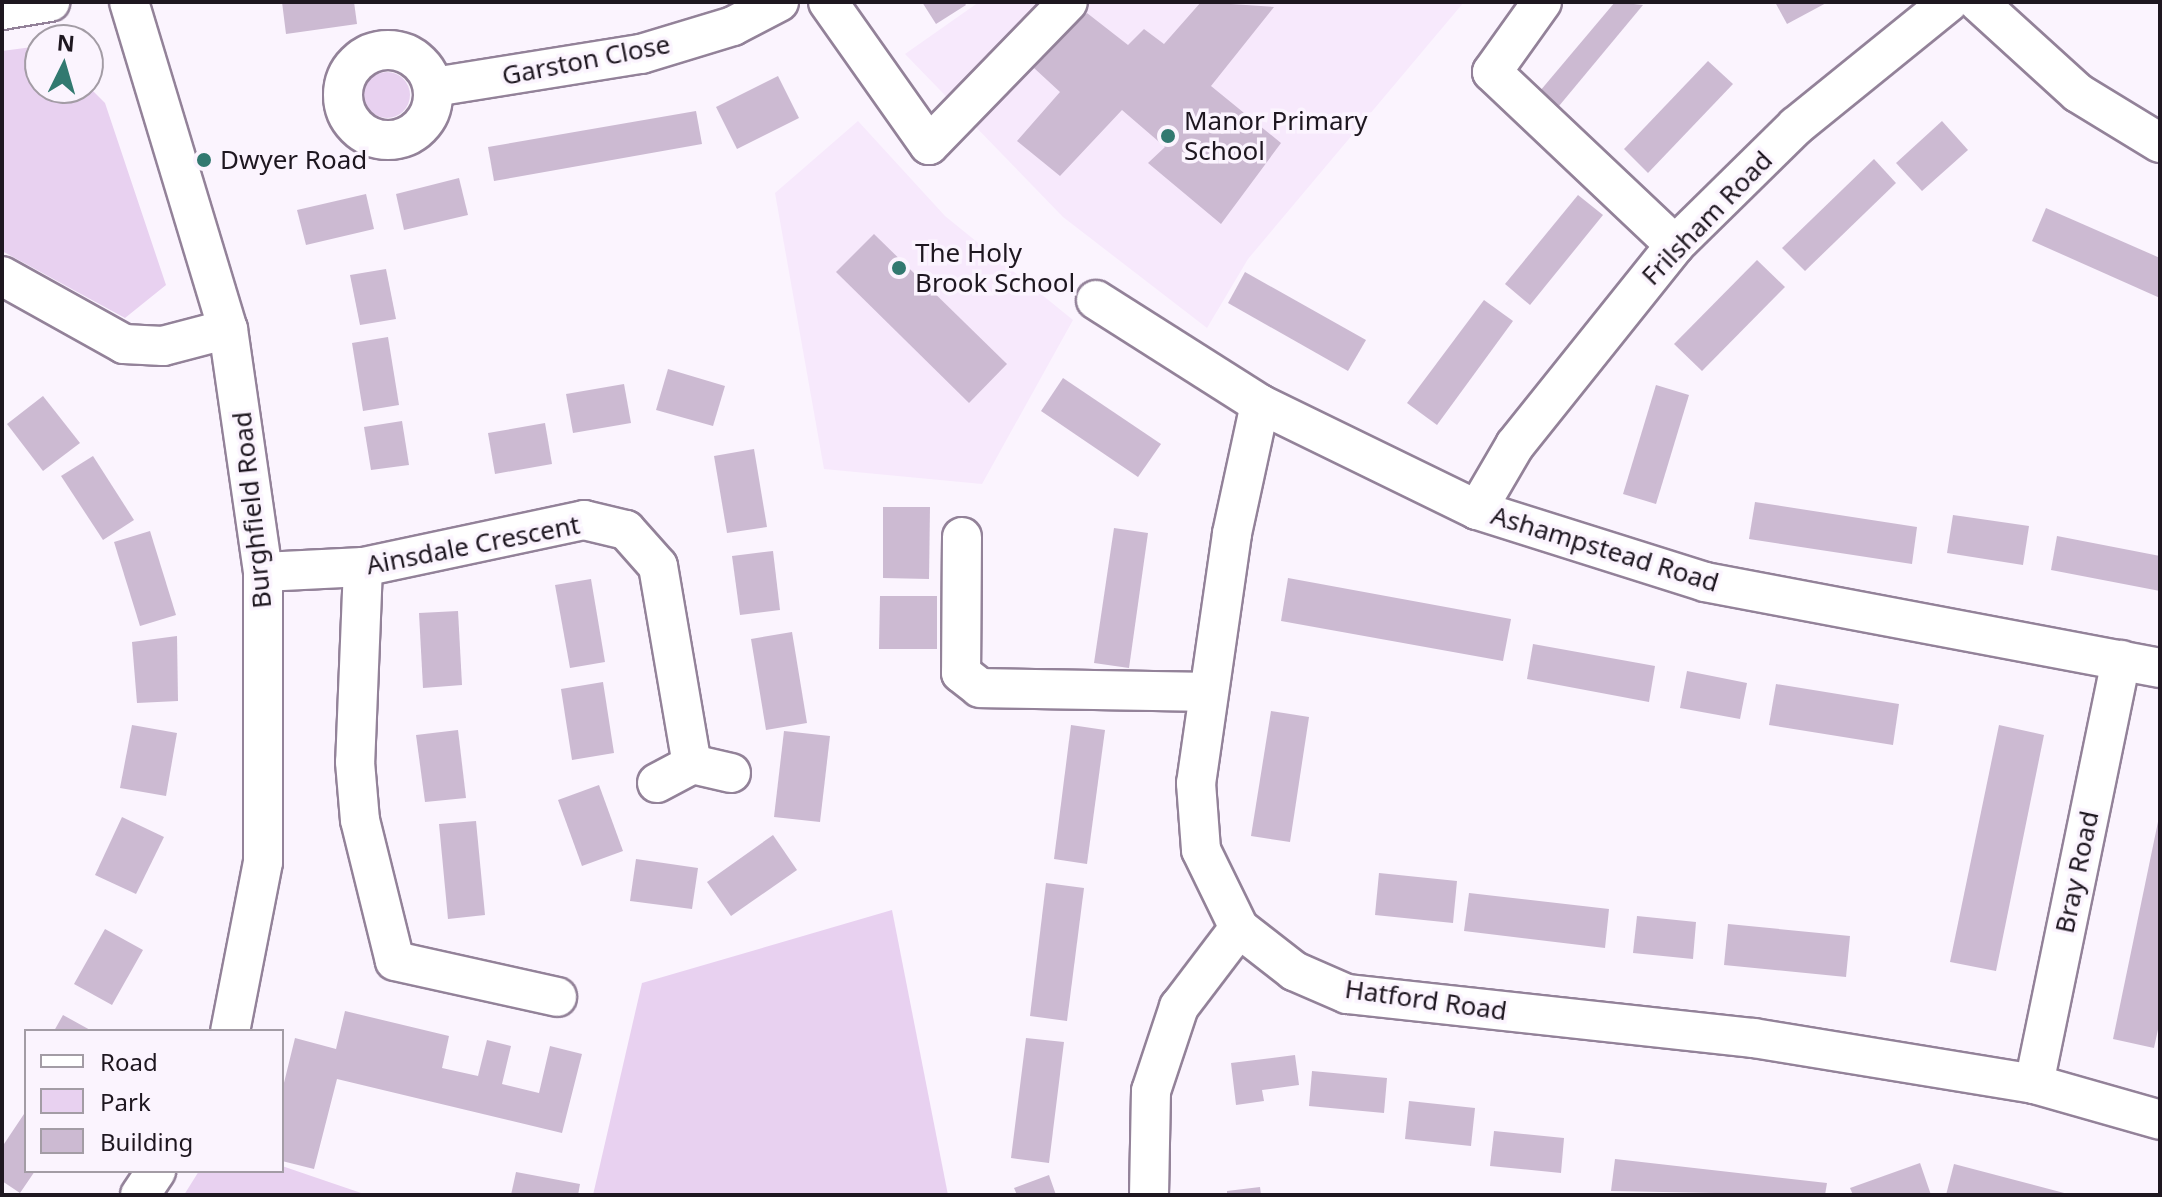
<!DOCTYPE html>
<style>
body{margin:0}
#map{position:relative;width:2162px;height:1197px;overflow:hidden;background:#fbf4fe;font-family:"Noto Sans",sans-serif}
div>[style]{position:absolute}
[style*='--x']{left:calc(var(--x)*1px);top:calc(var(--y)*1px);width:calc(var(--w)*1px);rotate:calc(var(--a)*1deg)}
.built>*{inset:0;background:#f7e9fc}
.green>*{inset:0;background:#e8d1f0}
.round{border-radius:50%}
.building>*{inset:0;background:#ccbad2}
.roads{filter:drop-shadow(2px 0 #938299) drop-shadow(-2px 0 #938299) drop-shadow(0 2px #938299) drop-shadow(0 -2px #938299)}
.minor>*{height:38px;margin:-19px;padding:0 19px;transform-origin:19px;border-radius:19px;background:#fff}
.minor>.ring{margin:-19px;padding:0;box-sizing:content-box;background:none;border:38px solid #fff;border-radius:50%}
.dots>*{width:22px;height:22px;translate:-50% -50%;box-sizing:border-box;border:4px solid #fbf4fe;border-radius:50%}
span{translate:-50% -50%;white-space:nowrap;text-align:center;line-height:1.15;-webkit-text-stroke:7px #fbf4fe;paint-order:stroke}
.street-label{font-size:26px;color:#1e1720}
.poi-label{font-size:26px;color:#1e1720}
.left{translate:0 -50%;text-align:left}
.frame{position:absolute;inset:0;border:4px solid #1e1720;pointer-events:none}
.legend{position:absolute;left:24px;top:1029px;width:260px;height:144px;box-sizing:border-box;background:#fbf4fe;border:2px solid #a39ca5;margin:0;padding:10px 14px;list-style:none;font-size:24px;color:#1e1720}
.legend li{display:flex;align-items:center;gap:16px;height:40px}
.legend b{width:40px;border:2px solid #a39ca5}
.north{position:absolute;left:24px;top:24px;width:80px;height:80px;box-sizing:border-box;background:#fbf4fe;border:2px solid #a39ca5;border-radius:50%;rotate:5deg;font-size:22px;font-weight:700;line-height:32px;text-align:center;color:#1e1720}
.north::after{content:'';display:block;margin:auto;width:28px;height:36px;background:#327970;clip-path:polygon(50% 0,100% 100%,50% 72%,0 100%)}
</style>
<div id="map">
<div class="built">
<div style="clip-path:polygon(979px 2px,1464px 2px,1248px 259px,1207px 328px,1063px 217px,905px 54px)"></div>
<div style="clip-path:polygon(858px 121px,945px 216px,1073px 320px,982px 484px,824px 469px,775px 193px)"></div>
</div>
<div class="green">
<div style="clip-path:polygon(40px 46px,40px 88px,88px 86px,105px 103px,166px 285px,125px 318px,2px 251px,2px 51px)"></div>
<div class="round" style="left:364px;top:72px;width:46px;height:46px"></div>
<div style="clip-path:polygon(892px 910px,948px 1195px,593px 1195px,642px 983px)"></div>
<div style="clip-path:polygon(282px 1166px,367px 1195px,184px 1195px,199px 1171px)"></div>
</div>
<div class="building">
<div style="clip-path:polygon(282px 2px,354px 2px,357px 24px,286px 34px)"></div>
<div style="clip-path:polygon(922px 2px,964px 2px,966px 5px,936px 24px)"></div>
<div style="clip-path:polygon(1201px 2px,1274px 7px,1211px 86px,1281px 143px,1221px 224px,1148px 163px,1165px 147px,1122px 110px,1060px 176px,1017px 141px,1060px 92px,1034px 68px,1087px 13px,1128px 45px,1144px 29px,1164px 44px)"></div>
<div style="clip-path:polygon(1615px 2px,1643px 5px,1559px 106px,1540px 91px)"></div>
<div style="clip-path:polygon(1775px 2px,1828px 2px,1787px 24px)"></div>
<div style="clip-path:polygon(1708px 61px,1733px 84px,1648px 173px,1624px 149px)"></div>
<div style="clip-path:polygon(778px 76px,799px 118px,737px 149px,716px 107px)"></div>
<div style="clip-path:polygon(696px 111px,702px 144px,494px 181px,488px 147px)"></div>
<div style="clip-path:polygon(1942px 121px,1968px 150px,1922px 191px,1896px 163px)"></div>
<div style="clip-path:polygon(1874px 159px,1896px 183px,1805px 271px,1782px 248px)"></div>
<div style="clip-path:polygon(459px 178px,468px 215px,404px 230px,396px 194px)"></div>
<div style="clip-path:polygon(366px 194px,374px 229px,306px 245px,297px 210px)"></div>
<div style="clip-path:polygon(1578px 195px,1603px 215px,1530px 305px,1505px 284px)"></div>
<div style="clip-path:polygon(2046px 208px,2160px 258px,2160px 298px,2032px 241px)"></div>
<div style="clip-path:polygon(874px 234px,1007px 364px,969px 403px,836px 272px)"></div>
<div style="clip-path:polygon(1757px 260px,1785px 287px,1702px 371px,1674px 344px)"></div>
<div style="clip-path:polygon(386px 269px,396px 319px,360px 325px,350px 275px)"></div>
<div style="clip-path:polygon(1245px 272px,1366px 340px,1348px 371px,1228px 303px)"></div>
<div style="clip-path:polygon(1484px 300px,1513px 321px,1437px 425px,1407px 403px)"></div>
<div style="clip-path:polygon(388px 337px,399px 405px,363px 411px,352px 343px)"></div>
<div style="clip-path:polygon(668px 369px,725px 386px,713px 426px,656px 410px)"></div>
<div style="clip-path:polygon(1063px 378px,1161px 444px,1138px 477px,1041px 411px)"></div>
<div style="clip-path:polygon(624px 384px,631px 423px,573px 433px,566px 394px)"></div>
<div style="clip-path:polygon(1656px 385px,1689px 395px,1656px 504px,1623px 494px)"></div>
<div style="clip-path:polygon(43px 396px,80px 443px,43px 471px,7px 424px)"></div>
<div style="clip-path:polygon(402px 421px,409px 465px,371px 470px,364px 427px)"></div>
<div style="clip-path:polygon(545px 423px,552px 464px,495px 474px,488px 433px)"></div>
<div style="clip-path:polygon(754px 449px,767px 527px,727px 533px,714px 456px)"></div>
<div style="clip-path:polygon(93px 456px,134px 520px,103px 540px,61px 476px)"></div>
<div style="clip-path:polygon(1755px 502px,1917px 527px,1912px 564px,1749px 539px)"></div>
<div style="clip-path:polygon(883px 507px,930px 507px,929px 579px,883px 578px)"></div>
<div style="clip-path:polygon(1953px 515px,2029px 526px,2023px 565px,1947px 553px)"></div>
<div style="clip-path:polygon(1114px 528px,1148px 533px,1129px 668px,1094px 663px)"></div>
<div style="clip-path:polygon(150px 531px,176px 615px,140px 626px,114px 542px)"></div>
<div style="clip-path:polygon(2057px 536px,2160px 556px,2160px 591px,2051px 570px)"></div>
<div style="clip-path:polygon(773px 551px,780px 610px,740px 615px,732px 556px)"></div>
<div style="clip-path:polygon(1288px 578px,1511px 619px,1503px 661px,1281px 621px)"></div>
<div style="clip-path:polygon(591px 579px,605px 662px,570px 668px,555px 585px)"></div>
<div style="clip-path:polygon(880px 596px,937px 596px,937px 649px,879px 649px)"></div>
<div style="clip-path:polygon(458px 611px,462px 685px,423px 688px,419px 613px)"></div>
<div style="clip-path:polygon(792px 632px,807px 723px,766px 730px,751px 639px)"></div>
<div style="clip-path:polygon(177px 636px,178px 701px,137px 703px,132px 642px)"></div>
<div style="clip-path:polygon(1533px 644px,1655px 666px,1649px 702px,1527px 679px)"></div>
<div style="clip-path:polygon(1687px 671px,1747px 683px,1740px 719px,1680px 708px)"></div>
<div style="clip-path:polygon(603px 682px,614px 753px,572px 760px,561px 689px)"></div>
<div style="clip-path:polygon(1776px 684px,1899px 704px,1893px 745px,1769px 725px)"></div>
<div style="clip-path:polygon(1271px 711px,1309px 717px,1290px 842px,1251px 836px)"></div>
<div style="clip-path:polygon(132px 725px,177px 733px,166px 796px,120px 788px)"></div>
<div style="clip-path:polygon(1071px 725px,1105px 730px,1087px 864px,1054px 859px)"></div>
<div style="clip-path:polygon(1999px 725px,2044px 735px,1996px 971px,1950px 962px)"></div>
<div style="clip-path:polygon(458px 730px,466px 798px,425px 802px,416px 735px)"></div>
<div style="clip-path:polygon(784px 731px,830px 736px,820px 822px,774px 817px)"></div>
<div style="clip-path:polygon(599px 785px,623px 851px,582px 866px,558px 800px)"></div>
<div style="clip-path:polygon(122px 817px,164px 837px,136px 894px,95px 875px)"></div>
<div style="clip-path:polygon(2159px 817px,2160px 1020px,2154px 1048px,2113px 1039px)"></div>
<div style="clip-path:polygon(476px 821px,485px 915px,448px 919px,439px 824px)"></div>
<div style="clip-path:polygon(773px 835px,797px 870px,731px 916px,707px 882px)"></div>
<div style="clip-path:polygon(636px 859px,698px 868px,692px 909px,630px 901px)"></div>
<div style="clip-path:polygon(1379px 873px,1457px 881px,1453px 923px,1375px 915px)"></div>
<div style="clip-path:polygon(1046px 883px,1084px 888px,1067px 1021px,1030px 1016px)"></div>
<div style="clip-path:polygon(1469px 893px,1609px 909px,1605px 948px,1464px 931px)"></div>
<div style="clip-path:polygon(1637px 916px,1696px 922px,1693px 959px,1633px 953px)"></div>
<div style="clip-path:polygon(1728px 924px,1850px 936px,1846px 977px,1724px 965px)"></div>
<div style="clip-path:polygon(105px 929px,143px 950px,112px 1005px,74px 984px)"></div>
<div style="clip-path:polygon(345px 1011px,449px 1036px,442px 1068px,478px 1076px,487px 1040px,511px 1046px,502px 1084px,539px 1093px,550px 1046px,582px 1054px,562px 1133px,337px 1079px,314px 1169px,282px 1161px,282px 1091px,295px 1038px,336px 1049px)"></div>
<div style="clip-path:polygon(63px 1015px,92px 1031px,54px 1031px)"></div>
<div style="clip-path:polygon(1026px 1038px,1064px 1042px,1049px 1163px,1011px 1158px)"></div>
<div style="clip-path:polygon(1295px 1055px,1299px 1085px,1262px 1090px,1264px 1101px,1236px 1105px,1231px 1063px)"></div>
<div style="clip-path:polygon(1312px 1071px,1387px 1078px,1384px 1113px,1309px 1106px)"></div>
<div style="clip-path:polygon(1409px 1101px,1475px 1108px,1471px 1146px,1405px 1139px)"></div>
<div style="clip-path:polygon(26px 1111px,26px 1171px,35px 1171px,20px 1193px,2px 1181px,2px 1147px)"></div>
<div style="clip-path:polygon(1494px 1131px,1564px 1138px,1561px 1173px,1490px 1166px)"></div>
<div style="clip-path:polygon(1615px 1159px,1827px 1183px,1825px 1195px,1611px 1191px)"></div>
<div style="clip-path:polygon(1920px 1163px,1931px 1195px,1853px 1195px,1850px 1188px)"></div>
<div style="clip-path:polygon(1954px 1164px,2068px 1194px,2067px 1195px,1946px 1195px)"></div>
<div style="clip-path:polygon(516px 1172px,580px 1184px,578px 1195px,511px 1195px)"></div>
<div style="clip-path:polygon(1049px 1175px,1056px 1195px,1017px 1195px,1014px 1188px)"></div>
<div style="clip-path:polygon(1260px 1187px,1261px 1195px,1227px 1195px,1227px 1191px)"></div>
</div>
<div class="roads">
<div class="minor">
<div style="--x:129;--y:2;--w:342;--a:73.2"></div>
<div style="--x:228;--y:329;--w:246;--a:81.8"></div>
<div style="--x:263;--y:572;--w:290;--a:90"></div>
<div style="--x:263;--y:862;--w:172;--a:101"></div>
<div style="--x:828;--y:2;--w:175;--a:54.8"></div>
<div style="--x:929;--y:145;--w:199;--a:-45.8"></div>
<div style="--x:1542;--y:2;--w:86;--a:125.5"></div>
<div style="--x:1492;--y:72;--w:252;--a:43.4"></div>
<div style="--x:1978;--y:2;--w:135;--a:42.3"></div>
<div style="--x:2078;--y:93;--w:96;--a:31.4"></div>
<div style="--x:2;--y:10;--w:49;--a:-9.5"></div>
<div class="ring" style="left:343px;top:50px;width:52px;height:52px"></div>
<div style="--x:434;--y:87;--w:210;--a:-9.1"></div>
<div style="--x:641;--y:54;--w:96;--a:-16.9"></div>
<div style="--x:733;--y:26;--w:52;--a:-27.6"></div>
<div style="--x:2;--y:276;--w:140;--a:29.1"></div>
<div style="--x:124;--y:344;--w:39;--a:3"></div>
<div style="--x:163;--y:346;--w:67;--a:-14.7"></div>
<div style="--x:1096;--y:300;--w:194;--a:32.4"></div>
<div style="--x:1260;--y:404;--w:242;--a:26"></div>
<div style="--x:1477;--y:510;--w:239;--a:17.5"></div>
<div style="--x:1705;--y:582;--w:463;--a:10.7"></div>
<div style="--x:1260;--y:404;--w:133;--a:102.2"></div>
<div style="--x:1232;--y:534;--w:252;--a:98.2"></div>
<div style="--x:1196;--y:783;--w:67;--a:85.7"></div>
<div style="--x:1201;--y:850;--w:87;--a:64"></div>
<div style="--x:1239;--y:928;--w:70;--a:38"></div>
<div style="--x:1294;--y:971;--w:58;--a:23.5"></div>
<div style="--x:1347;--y:994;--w:409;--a:6.2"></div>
<div style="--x:1754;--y:1038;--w:284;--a:9.3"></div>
<div style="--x:2034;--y:1084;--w:131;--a:15.9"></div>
<div style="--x:1477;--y:510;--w:75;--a:-59.7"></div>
<div style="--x:1515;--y:445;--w:256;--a:-51.3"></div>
<div style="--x:1675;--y:245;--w:170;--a:-44.5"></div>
<div style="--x:1796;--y:126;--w:197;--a:-39"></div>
<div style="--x:962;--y:537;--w:136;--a:90.4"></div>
<div style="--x:961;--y:673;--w:24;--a:38"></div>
<div style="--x:980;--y:688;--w:228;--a:1"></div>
<div style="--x:363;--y:567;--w:195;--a:92.3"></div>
<div style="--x:355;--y:762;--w:58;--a:85.1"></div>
<div style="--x:360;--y:820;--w:145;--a:76.1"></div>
<div style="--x:395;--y:961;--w:166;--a:12.5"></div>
<div style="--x:263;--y:572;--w:100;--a:-2.9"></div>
<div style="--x:363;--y:567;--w:226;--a:-12"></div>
<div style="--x:584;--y:520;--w:43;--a:13.4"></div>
<div style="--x:626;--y:530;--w:48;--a:48.4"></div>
<div style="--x:658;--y:566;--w:201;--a:80.3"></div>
<div style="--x:657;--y:783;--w:40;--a:-28"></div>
<div style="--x:692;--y:764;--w:40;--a:13"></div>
<div style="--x:2034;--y:1084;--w:433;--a:-78.4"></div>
<div style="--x:140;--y:1195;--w:29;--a:-56"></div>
<div style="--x:1149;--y:1195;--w:104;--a:-88.9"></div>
<div style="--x:1151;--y:1091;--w:89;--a:-71.6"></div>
<div style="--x:1179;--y:1007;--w:99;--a:-52.8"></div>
</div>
</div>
<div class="dots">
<div style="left:1168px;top:136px;background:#327970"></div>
<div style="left:204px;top:160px;background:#327970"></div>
<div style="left:899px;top:268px;background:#327970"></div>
</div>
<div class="street-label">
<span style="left:586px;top:60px;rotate:-11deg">Garston Close</span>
<span style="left:1707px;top:218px;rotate:-46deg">Frilsham Road</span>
<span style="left:252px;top:510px;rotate:-96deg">Burghfield Road</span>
<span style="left:473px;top:545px;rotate:-11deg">Ainsdale Crescent</span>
<span style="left:1605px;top:549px;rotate:17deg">Ashampstead Road</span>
<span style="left:2077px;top:872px;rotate:-78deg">Bray Road</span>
<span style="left:1426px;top:1000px;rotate:8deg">Hatford Road</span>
</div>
<div class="poi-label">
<span class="left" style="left:1184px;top:136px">Manor Primary<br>School</span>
<span class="left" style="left:220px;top:160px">Dwyer Road</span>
<span class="left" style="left:915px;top:268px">The Holy<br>Brook School</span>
</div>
<div class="frame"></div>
<ul class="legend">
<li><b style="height:10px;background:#fff"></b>Road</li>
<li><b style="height:22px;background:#e8d1f0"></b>Park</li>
<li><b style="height:22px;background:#ccbad2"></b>Building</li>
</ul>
<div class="north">N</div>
</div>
